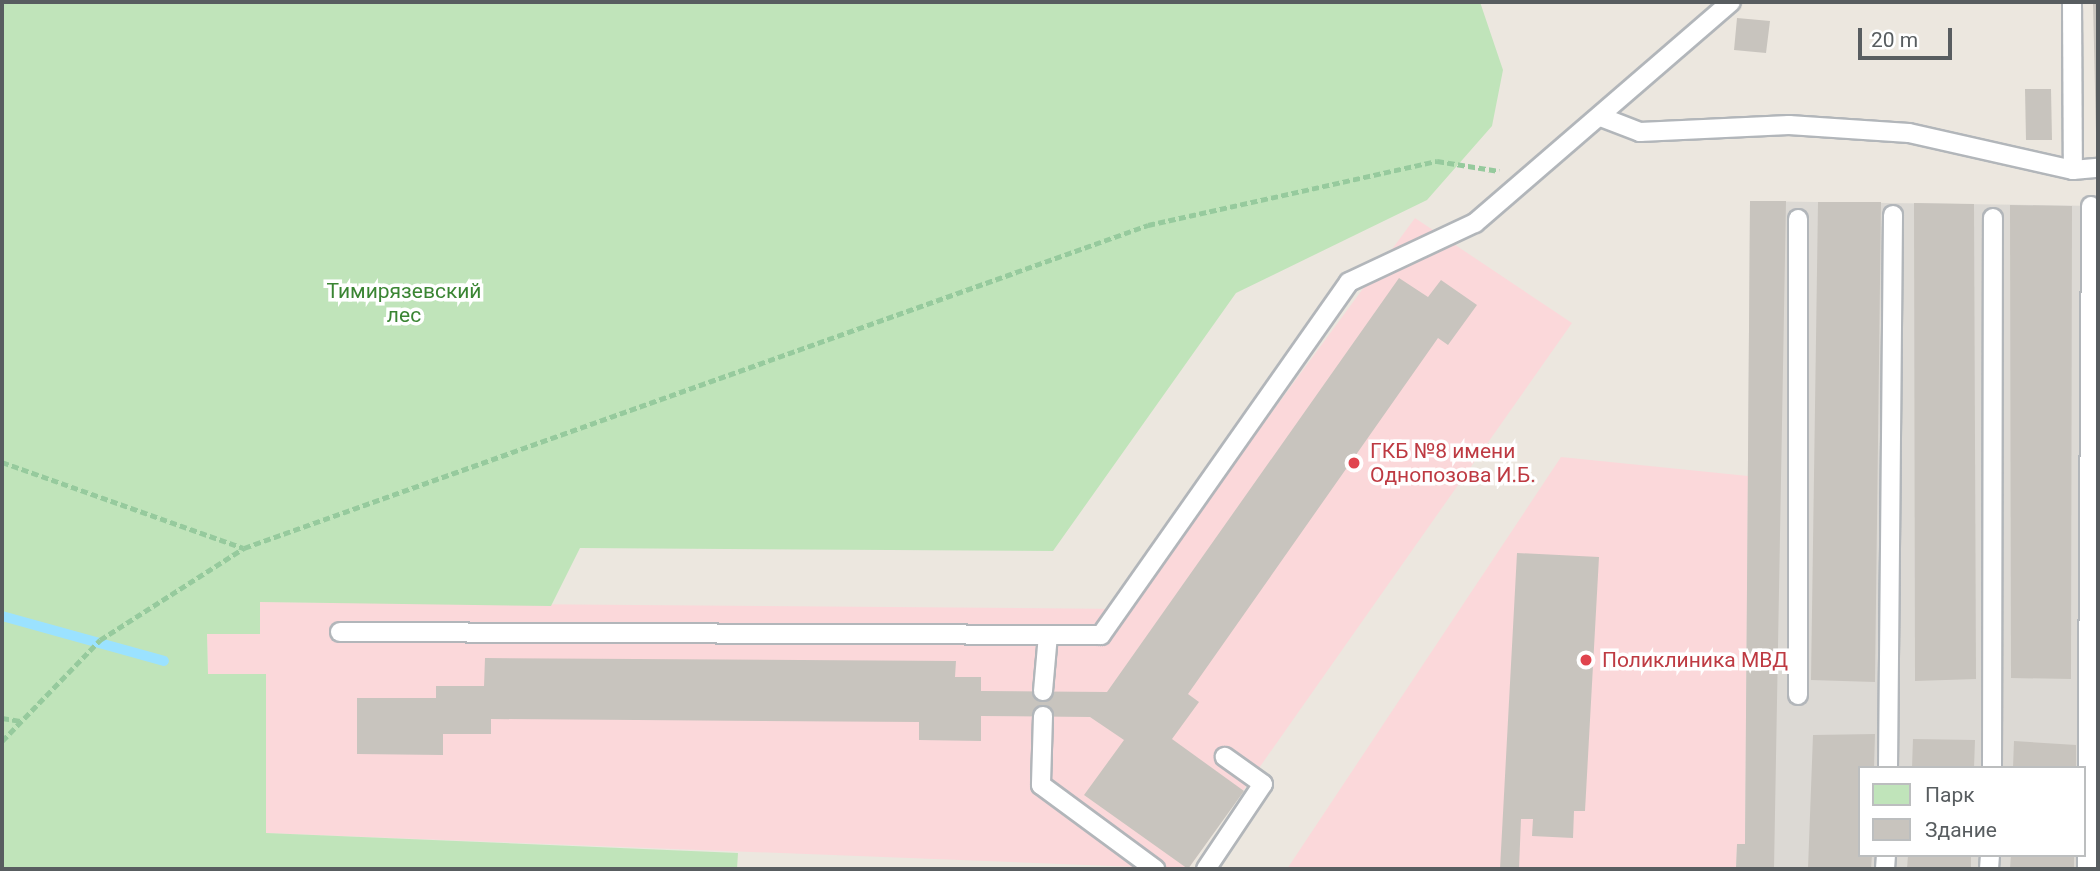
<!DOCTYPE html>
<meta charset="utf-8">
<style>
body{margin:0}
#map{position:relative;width:2100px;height:871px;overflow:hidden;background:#ece7df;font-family:Roboto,sans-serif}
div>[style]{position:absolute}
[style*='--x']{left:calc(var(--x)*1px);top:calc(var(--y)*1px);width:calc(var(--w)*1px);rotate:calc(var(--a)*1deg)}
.industrial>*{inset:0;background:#dcd9d4}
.medical>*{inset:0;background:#fbd8da}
.green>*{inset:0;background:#c0e4ba}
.stream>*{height:10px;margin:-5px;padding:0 5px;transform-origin:5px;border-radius:5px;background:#9be2ff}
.building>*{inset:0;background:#c8c4be}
.path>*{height:4.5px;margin-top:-2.25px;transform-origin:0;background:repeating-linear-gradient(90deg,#96ca9d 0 7px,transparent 0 10.5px)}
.roads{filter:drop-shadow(2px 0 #b2b6ba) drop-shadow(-2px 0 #b2b6ba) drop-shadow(0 2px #b2b6ba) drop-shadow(0 -2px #b2b6ba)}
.service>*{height:18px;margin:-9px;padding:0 9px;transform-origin:9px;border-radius:9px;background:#fff}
.dots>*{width:19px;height:19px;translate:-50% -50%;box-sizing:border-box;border:4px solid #fff;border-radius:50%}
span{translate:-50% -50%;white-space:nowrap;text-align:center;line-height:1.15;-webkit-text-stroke:7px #fff;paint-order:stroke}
.park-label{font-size:21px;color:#3a8533}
.health-label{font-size:21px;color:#be3a42}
.left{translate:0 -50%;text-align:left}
.frame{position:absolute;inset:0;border:4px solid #585d60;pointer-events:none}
.legend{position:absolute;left:1858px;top:766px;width:228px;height:91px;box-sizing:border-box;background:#fff;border:2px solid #bcbebf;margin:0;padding:9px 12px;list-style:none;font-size:21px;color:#585d60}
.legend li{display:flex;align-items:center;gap:14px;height:35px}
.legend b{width:35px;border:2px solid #bcbebf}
.scale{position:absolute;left:1858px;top:28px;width:94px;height:32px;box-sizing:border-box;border:4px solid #585d60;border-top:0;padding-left:9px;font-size:21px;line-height:24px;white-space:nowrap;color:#585d60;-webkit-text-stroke:5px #fff;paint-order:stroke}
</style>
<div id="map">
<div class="industrial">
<div style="clip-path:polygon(evenodd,1750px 201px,2098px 206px,2098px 869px,1736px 869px,1737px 844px,1745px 844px,1750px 201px,1860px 768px,2084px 768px,2084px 855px,1860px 855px,1860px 768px)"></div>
</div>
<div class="medical">
<div style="clip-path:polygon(1415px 218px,1572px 323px,1188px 869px,266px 833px,266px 674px,208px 674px,207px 634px,259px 633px,260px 602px,1127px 609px)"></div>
<div style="clip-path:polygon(1561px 457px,1748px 476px,1745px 844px,1737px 844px,1736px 869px,1287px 869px)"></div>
</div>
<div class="green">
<div style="clip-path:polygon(2px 2px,1480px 2px,1503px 70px,1492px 126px,1427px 200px,1236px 293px,1053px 551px,580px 548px,551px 606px,260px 602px,260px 634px,207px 634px,208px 674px,266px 674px,266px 833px,738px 853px,737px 869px,2px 869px)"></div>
</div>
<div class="stream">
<div style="--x:2;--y:616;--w:168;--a:15.5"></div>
</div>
<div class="building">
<div style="clip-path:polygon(2093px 2px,2098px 2px,2098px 133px,2096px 133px)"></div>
<div style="clip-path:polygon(1737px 18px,1770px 21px,1766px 53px,1734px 50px)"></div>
<div style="clip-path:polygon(2025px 89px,2051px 89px,2052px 140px,2026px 140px)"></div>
<div style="clip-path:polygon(1750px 201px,1786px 201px,1774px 869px,1736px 869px,1737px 844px,1745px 844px)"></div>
<div style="clip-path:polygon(1818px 202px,1881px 202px,1875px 682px,1811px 680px)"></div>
<div style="clip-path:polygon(1914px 203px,1974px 204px,1976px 679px,1915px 681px)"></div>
<div style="clip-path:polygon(2010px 205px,2072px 206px,2071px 679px,2011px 678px)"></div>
<div style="clip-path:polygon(1399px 278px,1428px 297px,1441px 280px,1477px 305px,1448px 345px,1438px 338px,1188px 694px,1199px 702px,1172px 739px,1244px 791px,1188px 869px,1084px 795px,1124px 740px,1090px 717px,981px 716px,981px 741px,919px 740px,919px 722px,491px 719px,491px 734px,443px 734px,443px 755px,357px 754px,357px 698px,436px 698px,436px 686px,484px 686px,485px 658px,956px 661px,955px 677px,981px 677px,981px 691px,1107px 692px)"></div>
<div style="clip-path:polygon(1517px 553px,1599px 557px,1585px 811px,1574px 811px,1573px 838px,1532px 836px,1533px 819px,1521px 819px,1519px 869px,1500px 869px)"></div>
<div style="clip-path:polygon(1875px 734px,1874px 768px,1860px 768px,1860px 855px,1872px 855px,1871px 869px,1808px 869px,1813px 735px)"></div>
<div style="clip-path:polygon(1913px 739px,1975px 740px,1974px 768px,1912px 768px)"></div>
<div style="clip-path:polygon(2014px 741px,2076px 745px,2076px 768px,2013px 768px)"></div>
<div style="clip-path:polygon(1908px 855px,1971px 855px,1971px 869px,1907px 869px)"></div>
<div style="clip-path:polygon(2011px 855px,2074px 855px,2074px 869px,2010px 869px)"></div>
</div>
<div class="path">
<div style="--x:2;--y:462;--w:256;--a:19.6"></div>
<div style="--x:2;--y:718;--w:20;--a:9"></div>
<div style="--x:2;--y:741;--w:141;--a:-45.9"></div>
<div style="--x:100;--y:640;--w:171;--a:-32.6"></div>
<div style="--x:244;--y:548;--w:960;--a:-19.66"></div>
<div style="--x:1148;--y:225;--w:296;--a:-12.5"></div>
<div style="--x:1437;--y:161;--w:63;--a:9.2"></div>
</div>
<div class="roads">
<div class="service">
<div style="--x:2072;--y:2;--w:168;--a:89.7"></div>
<div style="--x:1601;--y:117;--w:42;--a:21"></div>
<div style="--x:1640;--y:132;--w:149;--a:-2.7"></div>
<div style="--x:1789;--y:125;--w:120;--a:3.8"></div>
<div style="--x:1909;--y:133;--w:168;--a:12.7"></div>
<div style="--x:2073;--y:170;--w:25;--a:-5"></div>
<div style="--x:1798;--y:219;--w:476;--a:90"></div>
<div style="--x:340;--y:632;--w:761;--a:0.23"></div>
<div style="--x:1101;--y:635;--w:431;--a:-54.9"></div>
<div style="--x:1349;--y:282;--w:139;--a:-25.1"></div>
<div style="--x:1475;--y:223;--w:338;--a:-40.8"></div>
<div style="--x:1043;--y:691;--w:56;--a:-84.9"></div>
<div style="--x:1043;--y:716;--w:69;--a:91.7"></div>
<div style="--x:1041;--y:785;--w:142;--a:36.4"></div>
<div style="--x:1888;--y:768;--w:553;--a:-89.48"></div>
<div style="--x:1992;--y:768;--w:550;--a:-89.9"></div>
<div style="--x:1206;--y:869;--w:102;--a:-56.2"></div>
<div style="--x:1263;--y:784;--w:47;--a:-144.6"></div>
<div style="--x:1885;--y:869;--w:14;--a:-86"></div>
<div style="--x:1989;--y:869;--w:14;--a:-86"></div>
<div style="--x:2087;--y:869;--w:663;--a:-89.65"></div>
</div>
</div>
<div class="dots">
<div style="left:1354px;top:463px;background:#e0444e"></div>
<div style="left:1586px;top:660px;background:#e0444e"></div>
</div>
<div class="park-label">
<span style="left:404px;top:303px">Тимирязевский<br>лес</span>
</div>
<div class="health-label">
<span class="left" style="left:1370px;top:463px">ГКБ №8 имени<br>Однопозова И.Б.</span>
<span class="left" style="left:1602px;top:660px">Поликлиника МВД</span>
</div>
<div class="frame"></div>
<ul class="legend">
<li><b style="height:19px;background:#c0e4ba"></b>Парк</li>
<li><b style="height:19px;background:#c8c4be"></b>Здание</li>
</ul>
<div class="scale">20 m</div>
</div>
